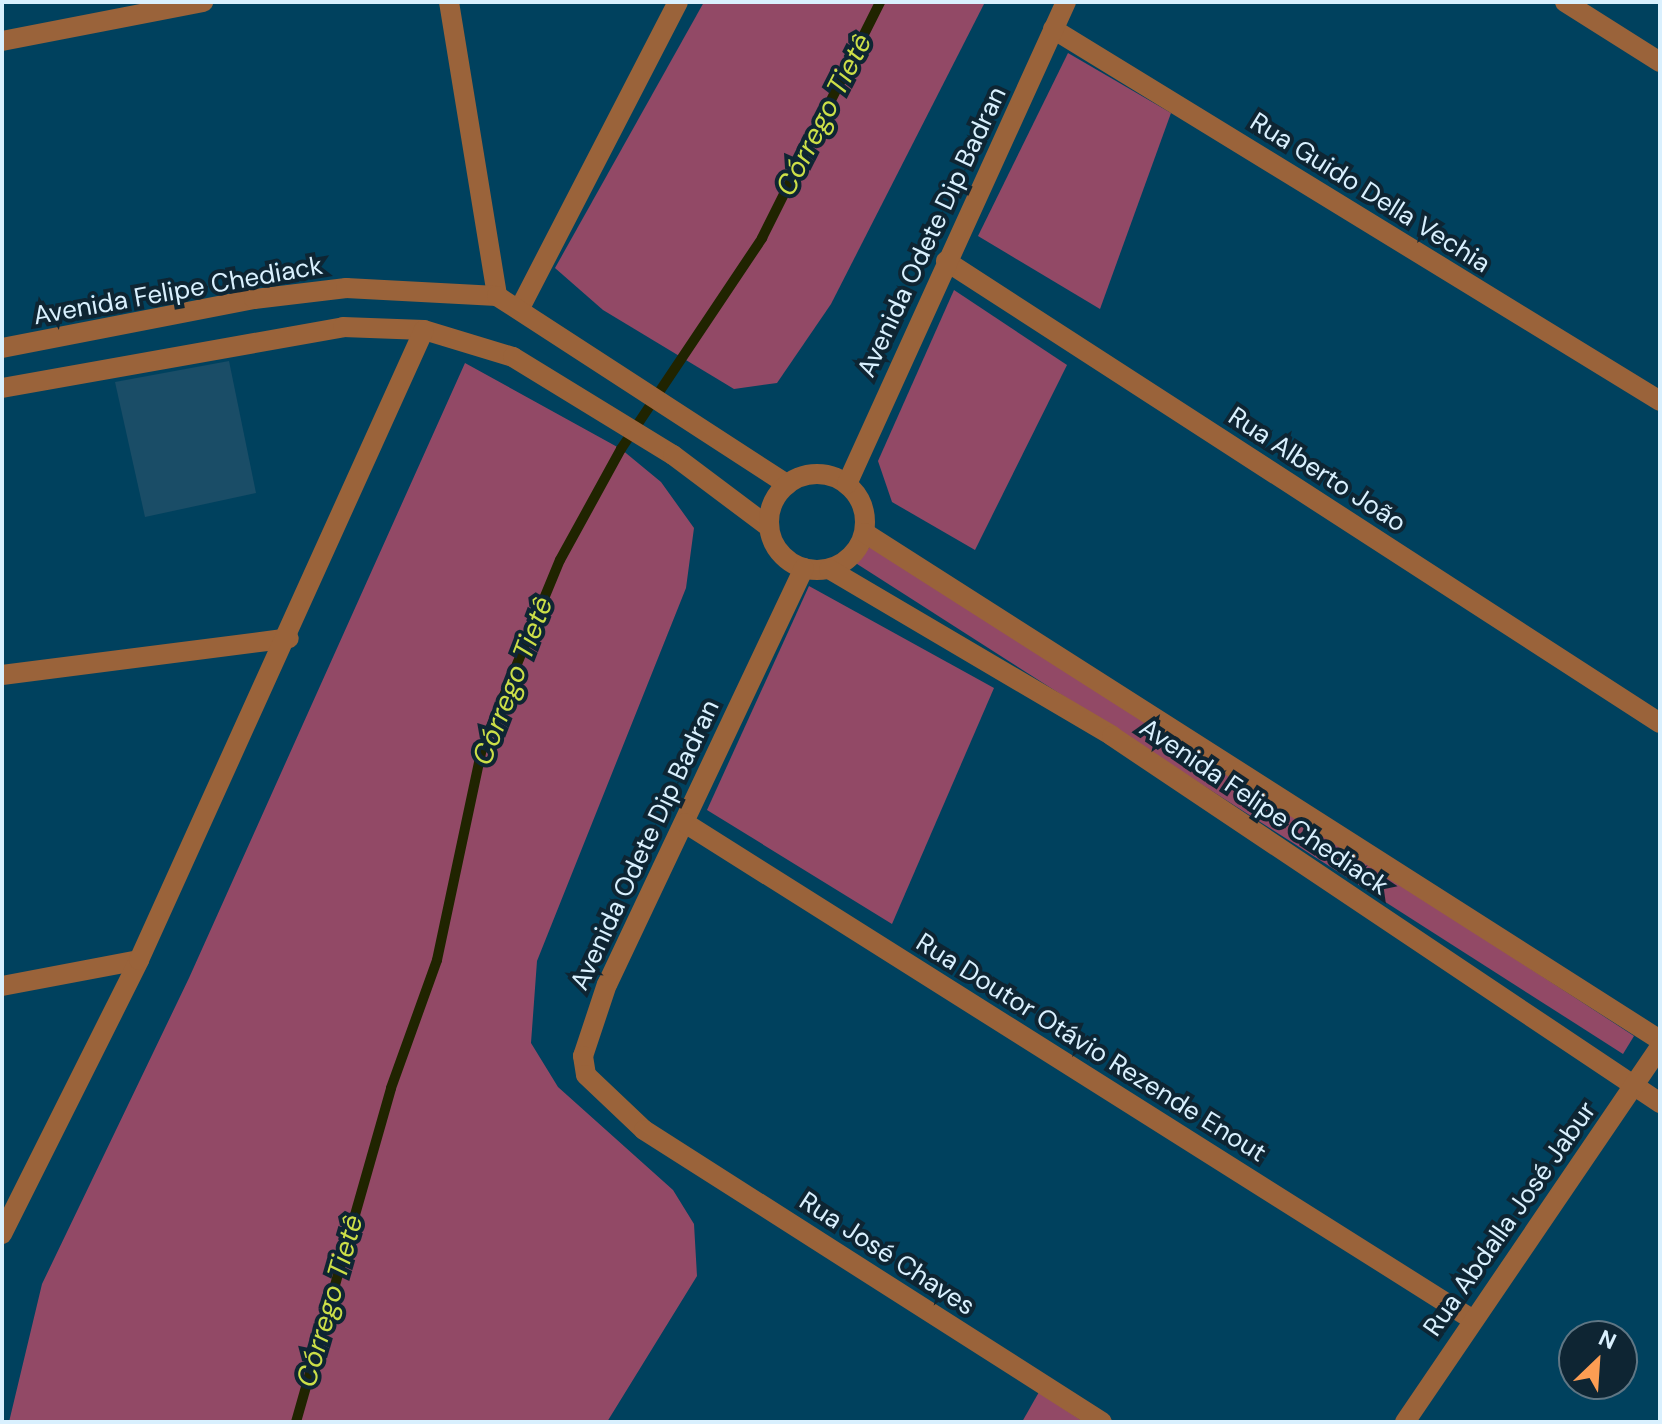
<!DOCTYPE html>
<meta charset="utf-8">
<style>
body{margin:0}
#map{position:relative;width:1662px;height:1424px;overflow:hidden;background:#00415e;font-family:"DM Sans",sans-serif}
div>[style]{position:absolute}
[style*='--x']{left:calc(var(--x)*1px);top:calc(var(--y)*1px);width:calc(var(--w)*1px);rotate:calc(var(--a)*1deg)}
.built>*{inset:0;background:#1a4d67}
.green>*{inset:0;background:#924966}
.stream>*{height:10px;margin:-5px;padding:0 5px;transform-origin:5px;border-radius:5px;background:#202400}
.minor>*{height:20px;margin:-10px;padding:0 10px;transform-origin:10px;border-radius:10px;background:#9a633a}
.minor>.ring{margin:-10px;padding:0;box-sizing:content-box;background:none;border:20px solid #9a633a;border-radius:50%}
span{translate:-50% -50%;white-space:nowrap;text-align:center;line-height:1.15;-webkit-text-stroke:8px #0e2533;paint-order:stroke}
.street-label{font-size:26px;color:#d9f0fe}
.water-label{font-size:28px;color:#ccdf48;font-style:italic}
.frame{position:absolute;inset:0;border:4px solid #d9f0fe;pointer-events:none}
.north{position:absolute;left:1558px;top:1320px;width:80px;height:80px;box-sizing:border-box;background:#0e2533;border:2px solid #5f7684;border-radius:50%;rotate:25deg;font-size:22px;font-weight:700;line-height:32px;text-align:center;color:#d9f0fe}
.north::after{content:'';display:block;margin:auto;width:28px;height:36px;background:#fc9d53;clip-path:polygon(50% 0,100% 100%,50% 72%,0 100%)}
</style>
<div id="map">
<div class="built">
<div style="clip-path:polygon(229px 361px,256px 493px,145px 517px,115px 382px)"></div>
</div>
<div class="green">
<div style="clip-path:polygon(704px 2px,985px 2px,831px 304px,777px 383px,734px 389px,603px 310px,555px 268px)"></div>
<div style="clip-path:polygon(1068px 53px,1171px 113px,1100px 309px,978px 236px)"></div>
<div style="clip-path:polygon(954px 290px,1067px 365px,975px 550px,892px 502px,878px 461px)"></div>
<div style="clip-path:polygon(465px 363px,621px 449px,661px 482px,694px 528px,686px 588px,537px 961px,531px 1043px,558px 1087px,673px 1190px,694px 1224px,697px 1276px,607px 1422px,9px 1422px,42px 1284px,189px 978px)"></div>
<div style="clip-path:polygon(875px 542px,1634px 1036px,1623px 1054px,854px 562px)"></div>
<div style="clip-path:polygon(809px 586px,994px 688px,892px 924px,707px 810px)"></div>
<div style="clip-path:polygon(1039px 1392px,1084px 1422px,1022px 1422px)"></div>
</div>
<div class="stream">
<div style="--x:296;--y:1422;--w:347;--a:-74.1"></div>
<div style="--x:391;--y:1088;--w:136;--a:-70.2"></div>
<div style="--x:437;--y:960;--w:216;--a:-78"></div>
<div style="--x:482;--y:749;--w:204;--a:-67.6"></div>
<div style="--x:560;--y:560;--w:127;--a:-61.2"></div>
<div style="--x:621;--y:449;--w:254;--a:-56.2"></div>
<div style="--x:762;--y:238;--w:264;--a:-63.4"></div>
</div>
<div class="minor">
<div style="--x:449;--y:2;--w:298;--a:80.7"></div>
<div style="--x:1565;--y:2;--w:112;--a:32.3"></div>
<div style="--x:1053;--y:29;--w:712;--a:31.5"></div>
<div style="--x:2;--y:41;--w:205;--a:-11"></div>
<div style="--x:946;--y:261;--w:850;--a:32.91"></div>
<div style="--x:520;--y:308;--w:344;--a:-62.7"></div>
<div style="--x:2;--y:348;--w:257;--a:-11"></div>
<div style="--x:254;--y:299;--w:93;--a:-6.8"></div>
<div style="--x:346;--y:288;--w:151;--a:3"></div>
<div style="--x:497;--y:296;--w:346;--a:33"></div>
<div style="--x:2;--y:388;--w:346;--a:-10.1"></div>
<div style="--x:343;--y:327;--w:81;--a:2.1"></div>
<div style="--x:424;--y:330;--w:93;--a:16.9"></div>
<div style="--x:513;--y:357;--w:188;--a:31.5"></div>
<div style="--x:673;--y:455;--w:120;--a:36.9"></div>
<div class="ring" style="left:769px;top:474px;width:76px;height:76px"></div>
<div style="--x:847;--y:484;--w:529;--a:-65.57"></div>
<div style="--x:865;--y:533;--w:943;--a:32.53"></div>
<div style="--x:804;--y:568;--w:460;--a:115.3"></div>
<div style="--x:607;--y:984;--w:76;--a:108.4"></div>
<div style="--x:583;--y:1056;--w:19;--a:81"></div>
<div style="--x:586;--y:1075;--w:80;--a:43.5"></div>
<div style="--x:644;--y:1130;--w:543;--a:32.52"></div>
<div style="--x:829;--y:569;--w:329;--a:30.5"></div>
<div style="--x:1112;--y:736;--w:660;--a:33.81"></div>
<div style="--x:2;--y:675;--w:289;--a:-7.3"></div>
<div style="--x:685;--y:823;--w:928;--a:32.23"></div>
<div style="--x:2;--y:986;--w:139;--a:-10.7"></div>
<div style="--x:2;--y:1234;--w:306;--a:-63.4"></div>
<div style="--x:139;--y:960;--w:691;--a:-65.66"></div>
<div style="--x:1405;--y:1422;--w:453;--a:-55.8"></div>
</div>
<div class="street-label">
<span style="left:1370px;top:193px;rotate:32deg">Rua Guido Della Vechia</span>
<span style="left:932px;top:232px;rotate:-65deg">Avenida Odete Dip Badran</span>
<span style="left:178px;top:291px;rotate:-10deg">Avenida Felipe Chediack</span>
<span style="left:1317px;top:470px;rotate:33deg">Rua Alberto João</span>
<span style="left:1264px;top:807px;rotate:34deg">Avenida Felipe Chediack</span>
<span style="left:645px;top:845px;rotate:-65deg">Avenida Odete Dip Badran</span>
<span style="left:1091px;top:1048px;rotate:32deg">Rua Doutor Otávio Rezende Enout</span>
<span style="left:1510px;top:1219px;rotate:-55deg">Rua Abdalla José Jabur</span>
<span style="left:887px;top:1254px;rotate:33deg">Rua José Chaves</span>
</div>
<div class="water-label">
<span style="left:824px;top:115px;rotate:-63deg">Córrego Tietê</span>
<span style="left:513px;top:681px;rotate:-69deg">Córrego Tietê</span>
<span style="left:330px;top:1301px;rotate:-74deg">Córrego Tietê</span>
</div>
<div class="frame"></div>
<div class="north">N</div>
</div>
